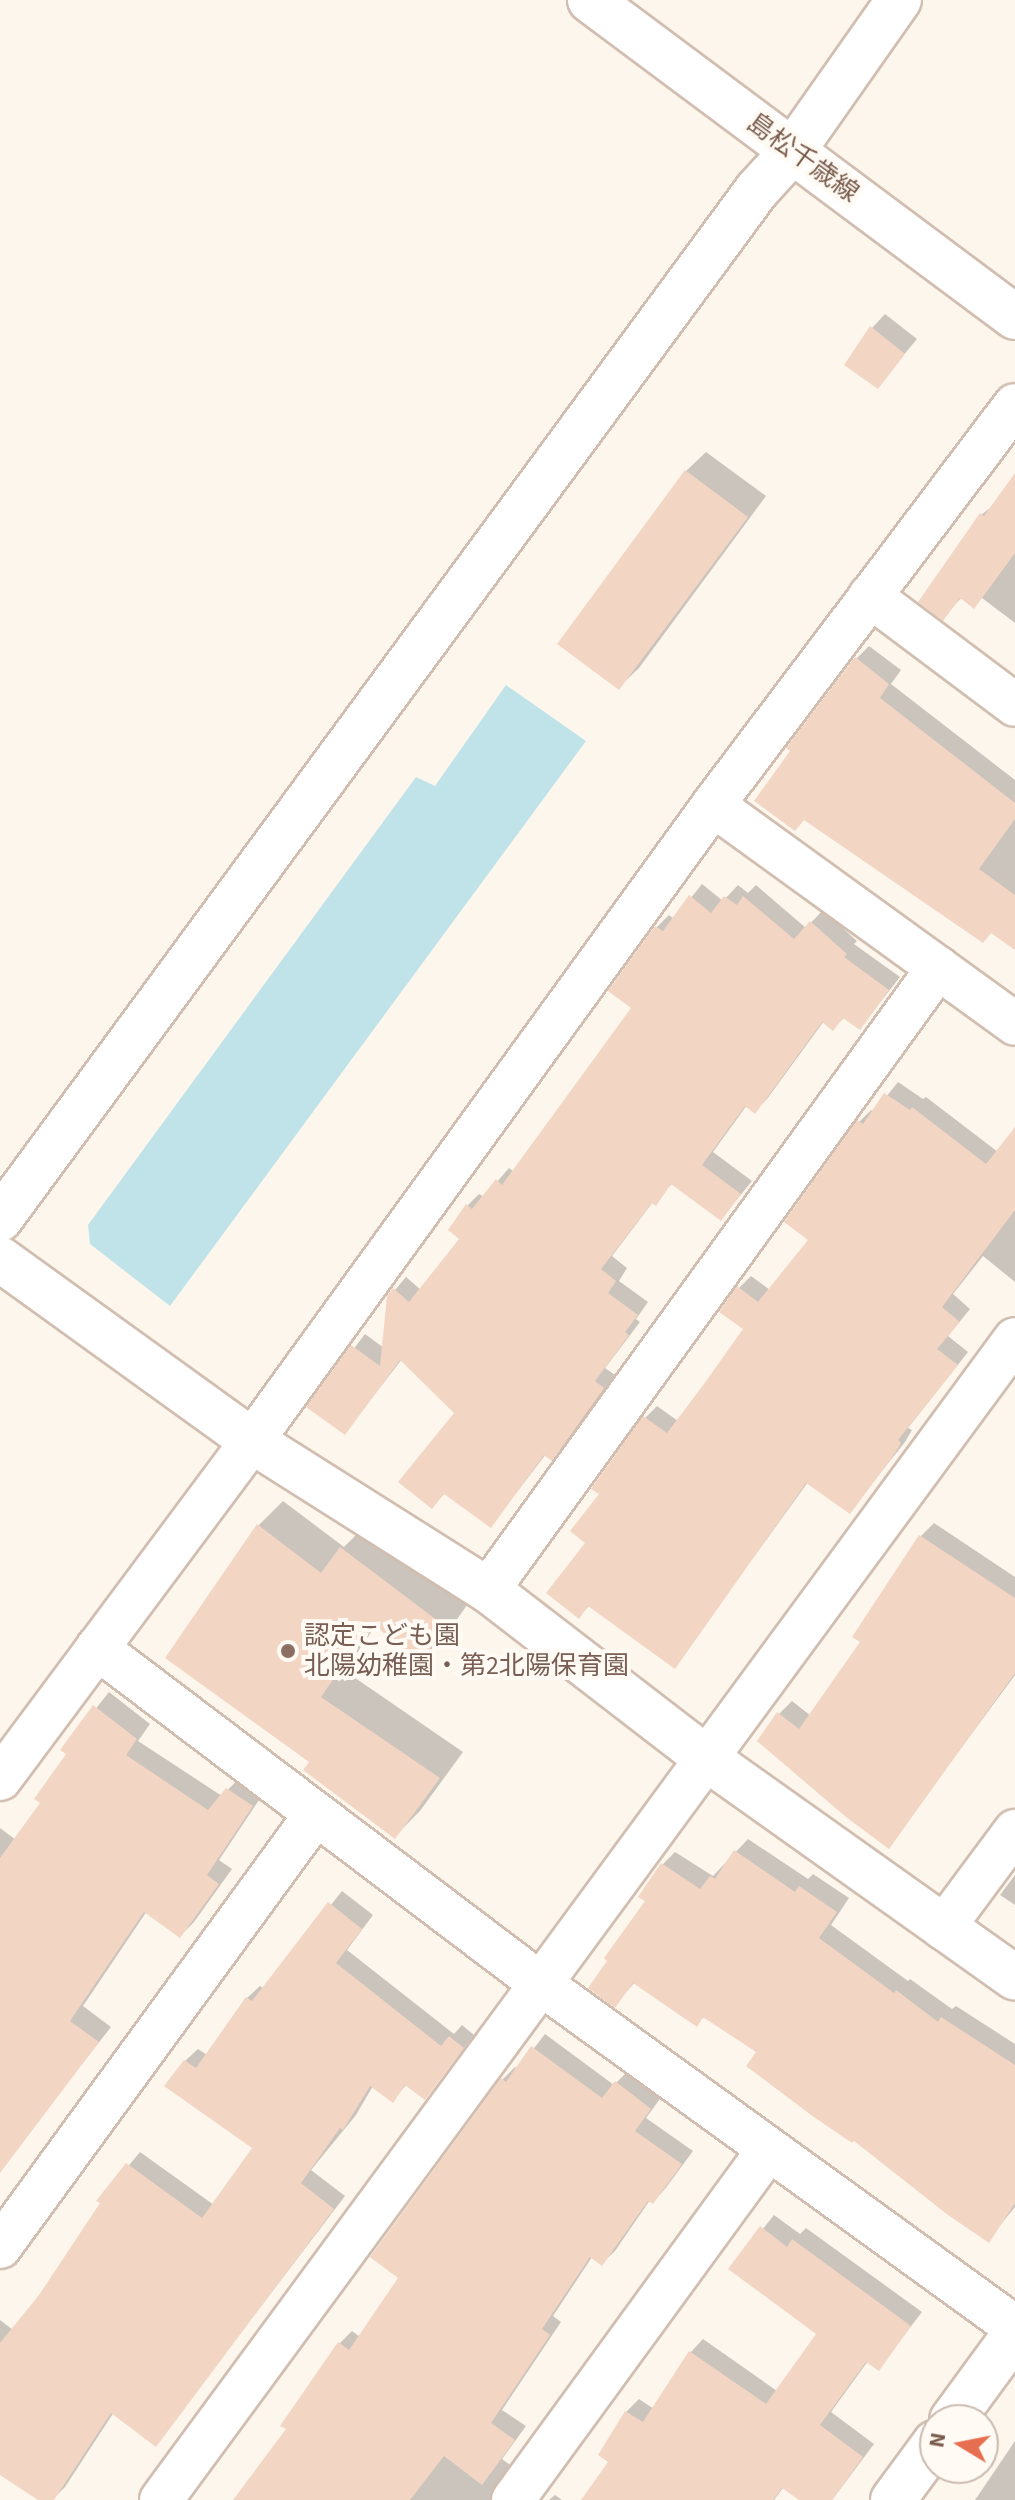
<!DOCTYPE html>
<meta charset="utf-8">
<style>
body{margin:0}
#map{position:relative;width:1015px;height:2500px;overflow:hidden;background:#fdf6ec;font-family:"Source Sans 3","Noto Sans JP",sans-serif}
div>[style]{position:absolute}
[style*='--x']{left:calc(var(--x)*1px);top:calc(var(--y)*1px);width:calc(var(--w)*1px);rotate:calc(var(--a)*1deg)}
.water>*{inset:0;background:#bfe3e8}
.shadow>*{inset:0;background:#0003}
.building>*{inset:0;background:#f3d5c3}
.roads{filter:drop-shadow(2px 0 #d1beb0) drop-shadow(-2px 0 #d1beb0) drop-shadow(0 2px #d1beb0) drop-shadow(0 -2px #d1beb0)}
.minor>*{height:42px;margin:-21px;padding:0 21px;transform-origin:21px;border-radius:21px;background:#fff}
.tertiary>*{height:44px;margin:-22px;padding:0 22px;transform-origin:22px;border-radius:22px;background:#fff}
.secondary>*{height:44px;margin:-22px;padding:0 22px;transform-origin:22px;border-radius:22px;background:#fff}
.dots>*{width:22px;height:22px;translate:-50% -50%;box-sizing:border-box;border:4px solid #fffaf3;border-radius:50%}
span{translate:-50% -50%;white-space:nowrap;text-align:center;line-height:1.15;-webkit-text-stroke:8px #fffaf3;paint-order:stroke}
.street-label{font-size:26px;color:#7a5c4d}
.education-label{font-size:26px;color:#785e54}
.left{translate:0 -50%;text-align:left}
.north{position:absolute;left:919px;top:2404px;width:80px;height:80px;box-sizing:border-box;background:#fffaf3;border:2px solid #cabbb1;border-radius:50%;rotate:280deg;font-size:22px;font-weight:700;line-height:32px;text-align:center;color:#7a5c4d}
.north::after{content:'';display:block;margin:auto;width:28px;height:36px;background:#e76f51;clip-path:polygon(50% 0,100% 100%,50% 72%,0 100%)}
</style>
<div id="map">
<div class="water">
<div style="clip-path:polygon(506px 685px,586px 741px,170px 1306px,90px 1244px,88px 1225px,416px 777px,435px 786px)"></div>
</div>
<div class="shadow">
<div style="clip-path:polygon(885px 314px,917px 339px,877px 387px,872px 328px)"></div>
<div style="clip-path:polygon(706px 452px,766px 496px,639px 668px,619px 687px,686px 471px)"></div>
<div style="clip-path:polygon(1015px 476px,1015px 623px,982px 598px,962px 597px,943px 618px,981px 515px,994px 505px)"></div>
<div style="clip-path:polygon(869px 646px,901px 670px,891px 684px,1015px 780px,1015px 948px,856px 659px)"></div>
<div style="clip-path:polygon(702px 884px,723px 901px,738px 885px,748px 893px,756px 885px,806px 928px,823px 910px,857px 941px,854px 944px,900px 977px,860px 1028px,845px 1017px,833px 1028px,824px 1021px,767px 1099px,755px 1111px,747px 1105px,713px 1152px,752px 1181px,721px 1219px,673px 1183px,653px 1202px,612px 1256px,627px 1268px,619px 1281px,648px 1302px,636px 1319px,640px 1322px,605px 1368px,615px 1375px,564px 1446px,552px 1458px,546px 1454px,491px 1526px,445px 1493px,432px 1506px,457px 1413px,402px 1359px,345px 1433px,309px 1407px,365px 1334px,384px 1348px,389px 1297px,406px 1277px,421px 1290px,462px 1238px,468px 1205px,479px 1194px,484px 1197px,509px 1168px,514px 1172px,634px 1008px,657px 927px,669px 915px,674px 919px)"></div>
<div style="clip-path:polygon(898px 1082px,923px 1099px,926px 1097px,998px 1152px,1015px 1130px,1015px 1282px,983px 1256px,953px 1294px,970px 1309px,948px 1336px,968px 1352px,908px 1428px,912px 1430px,905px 1442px,850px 1511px,808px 1482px,675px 1666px,590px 1605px,579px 1616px,588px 1542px,601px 1494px,645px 1418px,657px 1406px,678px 1421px,746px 1328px,739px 1288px,751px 1276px,770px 1290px,811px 1240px,859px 1122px,871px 1110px,874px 1112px)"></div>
<div style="clip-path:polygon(283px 1501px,344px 1547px,367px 1524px,470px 1601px,445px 1636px,420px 1661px,376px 1625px,345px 1671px,463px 1752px,420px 1811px,395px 1836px,312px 1762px,258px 1526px)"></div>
<div style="clip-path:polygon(934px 1523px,1015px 1577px,1015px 1675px,889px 1846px,779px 1714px,792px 1701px,811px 1716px,862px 1642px,921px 1536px)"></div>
<div style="clip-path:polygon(109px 1692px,150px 1724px,138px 1741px,222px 1796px,242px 1775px,265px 1791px,219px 1860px,232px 1869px,194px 1922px,180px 1936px,147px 1911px,83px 2006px,111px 2027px,13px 2152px,0 2142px,0 1828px,16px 1840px,42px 1802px,69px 1754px,63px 1750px)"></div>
<div style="clip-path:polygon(748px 1839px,808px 1879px,813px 1874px,849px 1898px,831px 1925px,908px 1981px,910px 1979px,952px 2009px,956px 2006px,1015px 2044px,1015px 2207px,988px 2240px,854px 2138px,758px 2052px,705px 2016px,696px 2024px,635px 1982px,615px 2005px,662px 1865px,675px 1852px,713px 1876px)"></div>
<div style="clip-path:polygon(1015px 1875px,1015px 1905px,1000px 1895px)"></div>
<div style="clip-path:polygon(342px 1891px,373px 1915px,347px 1950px,454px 2034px,462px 2025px,474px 2035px,425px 2098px,407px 2084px,393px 2100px,373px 2086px,356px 2115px,311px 2170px,345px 2196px,156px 2444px,114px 2412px,65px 2487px,52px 2500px,0 2473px,0 2320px,13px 2330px,40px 2296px,103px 2203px,99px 2201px,140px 2152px,214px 2205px,254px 2148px,185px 2061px,198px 2049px,207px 2055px,247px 1998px,260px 1986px,264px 1989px)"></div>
<div style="clip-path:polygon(545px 2034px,614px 2085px,629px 2070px,662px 2096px,646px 2118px,693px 2151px,665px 2189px,653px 2202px,650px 2200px,615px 2251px,602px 2263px,592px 2257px,553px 2316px,561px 2322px,502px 2410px,526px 2426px,502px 2459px,510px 2465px,501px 2484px,505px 2500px,236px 2500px,288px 2428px,340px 2343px,352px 2331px,360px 2337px,400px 2278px,373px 2256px,503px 2079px,515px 2067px,518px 2069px)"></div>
<div style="clip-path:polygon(774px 2215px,800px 2234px,806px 2228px,922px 2312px,879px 2368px,868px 2361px,831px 2412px,874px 2444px,832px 2500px,807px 2500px,786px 2484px,774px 2500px,583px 2500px,611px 2461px,600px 2454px,626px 2412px,639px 2399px,654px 2409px,691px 2352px,703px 2339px,777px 2391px,819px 2333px,731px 2269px)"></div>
<div style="clip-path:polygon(1015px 2441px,1015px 2500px,975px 2500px)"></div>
<div style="clip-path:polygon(555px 2495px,562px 2500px,549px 2500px)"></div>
</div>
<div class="building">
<div style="clip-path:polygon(870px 326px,905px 354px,878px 389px,844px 365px)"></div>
<div style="clip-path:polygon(685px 470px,748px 517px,619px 690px,557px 644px)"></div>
<div style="clip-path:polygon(1015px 473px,1015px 553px,974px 609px,960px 598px,943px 621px,918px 602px,980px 513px,984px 516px)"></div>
<div style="clip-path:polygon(855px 657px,889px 684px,880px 698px,1015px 803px,1015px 819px,979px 869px,1015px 895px,1015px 950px,991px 933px,983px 943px,804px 820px,795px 831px,754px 801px,790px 751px,786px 748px)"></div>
<div style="clip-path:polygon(689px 895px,711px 913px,724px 896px,737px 905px,743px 896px,794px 939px,810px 921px,847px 954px,844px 957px,889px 990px,860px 1030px,843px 1018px,833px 1031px,822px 1022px,755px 1114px,745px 1106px,702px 1165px,741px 1194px,721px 1221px,671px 1184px,656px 1206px,652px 1203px,601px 1269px,616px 1281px,608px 1293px,638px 1315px,625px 1332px,629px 1335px,595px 1381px,604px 1388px,552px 1461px,544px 1455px,491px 1528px,444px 1494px,432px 1509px,398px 1482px,454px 1413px,400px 1360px,345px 1435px,306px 1407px,351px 1345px,380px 1366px,387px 1296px,393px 1288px,409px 1302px,459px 1239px,448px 1230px,466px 1204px,472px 1209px,496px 1179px,502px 1185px,631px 1008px,608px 991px,655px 926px,663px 931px)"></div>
<div style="clip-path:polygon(884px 1093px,910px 1110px,912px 1107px,986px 1164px,1015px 1127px,1015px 1210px,942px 1307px,960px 1322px,937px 1349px,958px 1365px,898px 1440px,901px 1443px,893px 1456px,850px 1514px,806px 1483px,675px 1669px,588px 1606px,579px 1619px,546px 1593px,585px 1543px,570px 1531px,599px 1494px,591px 1489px,643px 1416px,667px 1433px,704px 1384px,743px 1329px,719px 1312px,737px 1286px,758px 1302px,808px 1240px,784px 1222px,857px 1120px,863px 1124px)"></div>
<div style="clip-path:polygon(257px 1524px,321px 1573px,340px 1547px,446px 1627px,420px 1663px,372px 1623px,321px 1697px,440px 1778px,395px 1839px,303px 1770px,309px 1762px,165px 1658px)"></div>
<div style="clip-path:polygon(919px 1535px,1015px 1598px,1015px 1673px,889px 1849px,846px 1817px,757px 1741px,777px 1712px,799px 1729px,860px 1642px,852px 1637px)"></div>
<div style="clip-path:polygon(93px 1705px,137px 1739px,126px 1755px,208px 1810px,226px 1788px,253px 1806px,207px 1875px,219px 1884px,180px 1938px,144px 1912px,70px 2021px,99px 2042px,0 2173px,0 1858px,40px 1803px,34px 1799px,66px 1754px,60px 1750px)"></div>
<div style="clip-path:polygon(734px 1850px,795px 1892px,799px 1886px,837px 1912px,819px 1938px,894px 1993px,896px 1990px,938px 2022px,941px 2017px,1015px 2065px,1015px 2203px,989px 2243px,948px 2215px,854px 2141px,852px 2143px,811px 2115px,746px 2066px,756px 2052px,703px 2017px,697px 2027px,633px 1983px,615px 2008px,588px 1988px,607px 1961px,604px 1958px,645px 1901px,638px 1897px,661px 1863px,700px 1889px,710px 1876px,715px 1879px)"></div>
<div style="clip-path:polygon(328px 1902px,362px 1929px,336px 1963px,441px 2046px,449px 2036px,464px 2048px,425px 2100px,405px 2085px,393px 2103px,370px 2086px,343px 2130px,340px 2128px,301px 2183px,334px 2209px,156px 2447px,111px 2413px,54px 2500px,38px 2500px,0 2475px,0 2343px,39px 2295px,100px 2203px,96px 2201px,126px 2163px,202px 2218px,252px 2148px,164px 2086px,184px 2060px,196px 2068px,246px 1997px,252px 2001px)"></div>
<div style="clip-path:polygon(531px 2046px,602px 2098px,615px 2081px,651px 2109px,635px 2131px,682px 2164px,653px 2204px,648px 2201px,602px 2266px,590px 2257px,542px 2329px,550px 2335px,491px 2423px,515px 2440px,482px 2485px,444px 2456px,410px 2500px,233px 2500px,286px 2429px,280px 2426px,338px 2342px,349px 2350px,398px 2278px,370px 2257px,501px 2078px,506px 2082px)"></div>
<div style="clip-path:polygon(760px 2226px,787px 2247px,792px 2239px,911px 2326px,879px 2371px,866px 2362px,820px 2425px,863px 2457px,832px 2500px,799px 2500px,782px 2488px,773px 2500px,581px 2500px,608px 2462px,598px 2455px,625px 2411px,643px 2422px,689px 2351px,766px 2404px,816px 2334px,728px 2269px)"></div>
</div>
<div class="roads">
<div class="minor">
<div style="--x:870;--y:596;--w:181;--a:36.9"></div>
<div style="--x:713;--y:805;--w:373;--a:35.9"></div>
<div style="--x:488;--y:1590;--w:768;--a:-54.12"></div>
<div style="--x:97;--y:1648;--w:557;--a:37.12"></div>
<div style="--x:541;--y:1984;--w:585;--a:35.89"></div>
<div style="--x:0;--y:1779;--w:422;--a:-53.3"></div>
<div style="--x:252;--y:1441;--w:786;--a:-54.06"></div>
<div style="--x:713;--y:805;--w:501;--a:-52.95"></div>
<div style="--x:943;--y:1928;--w:121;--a:-53.4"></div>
<div style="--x:0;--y:2247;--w:536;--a:-53.88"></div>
<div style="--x:161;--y:2500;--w:1441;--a:-53.66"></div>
<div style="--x:513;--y:2500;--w:434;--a:-53.9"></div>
</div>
<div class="tertiary">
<div style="--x:0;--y:1219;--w:1277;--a:-53.66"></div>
<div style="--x:757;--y:190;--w:52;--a:-47.4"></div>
<div style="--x:792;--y:152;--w:186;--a:-54.9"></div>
<div style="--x:0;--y:1259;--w:311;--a:35.8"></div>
<div style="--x:252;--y:1441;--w:279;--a:32.3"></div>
<div style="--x:488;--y:1590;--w:275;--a:37.6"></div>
<div style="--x:706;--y:1758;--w:379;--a:35.4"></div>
<div style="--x:952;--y:2420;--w:107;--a:-53.8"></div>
<div style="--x:893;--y:2500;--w:71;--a:-53.6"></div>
</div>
<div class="secondary">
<div style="--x:590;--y:0;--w:530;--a:36.72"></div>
</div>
</div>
<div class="dots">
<div style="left:288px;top:1651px;background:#8d6e63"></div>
</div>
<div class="street-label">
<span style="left:803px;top:158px;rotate:36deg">島松千歳線</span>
</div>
<div class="education-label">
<span class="left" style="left:304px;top:1651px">認定こども園<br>北陽幼稚園・第2北陽保育園</span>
</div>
<div class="north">N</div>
</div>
